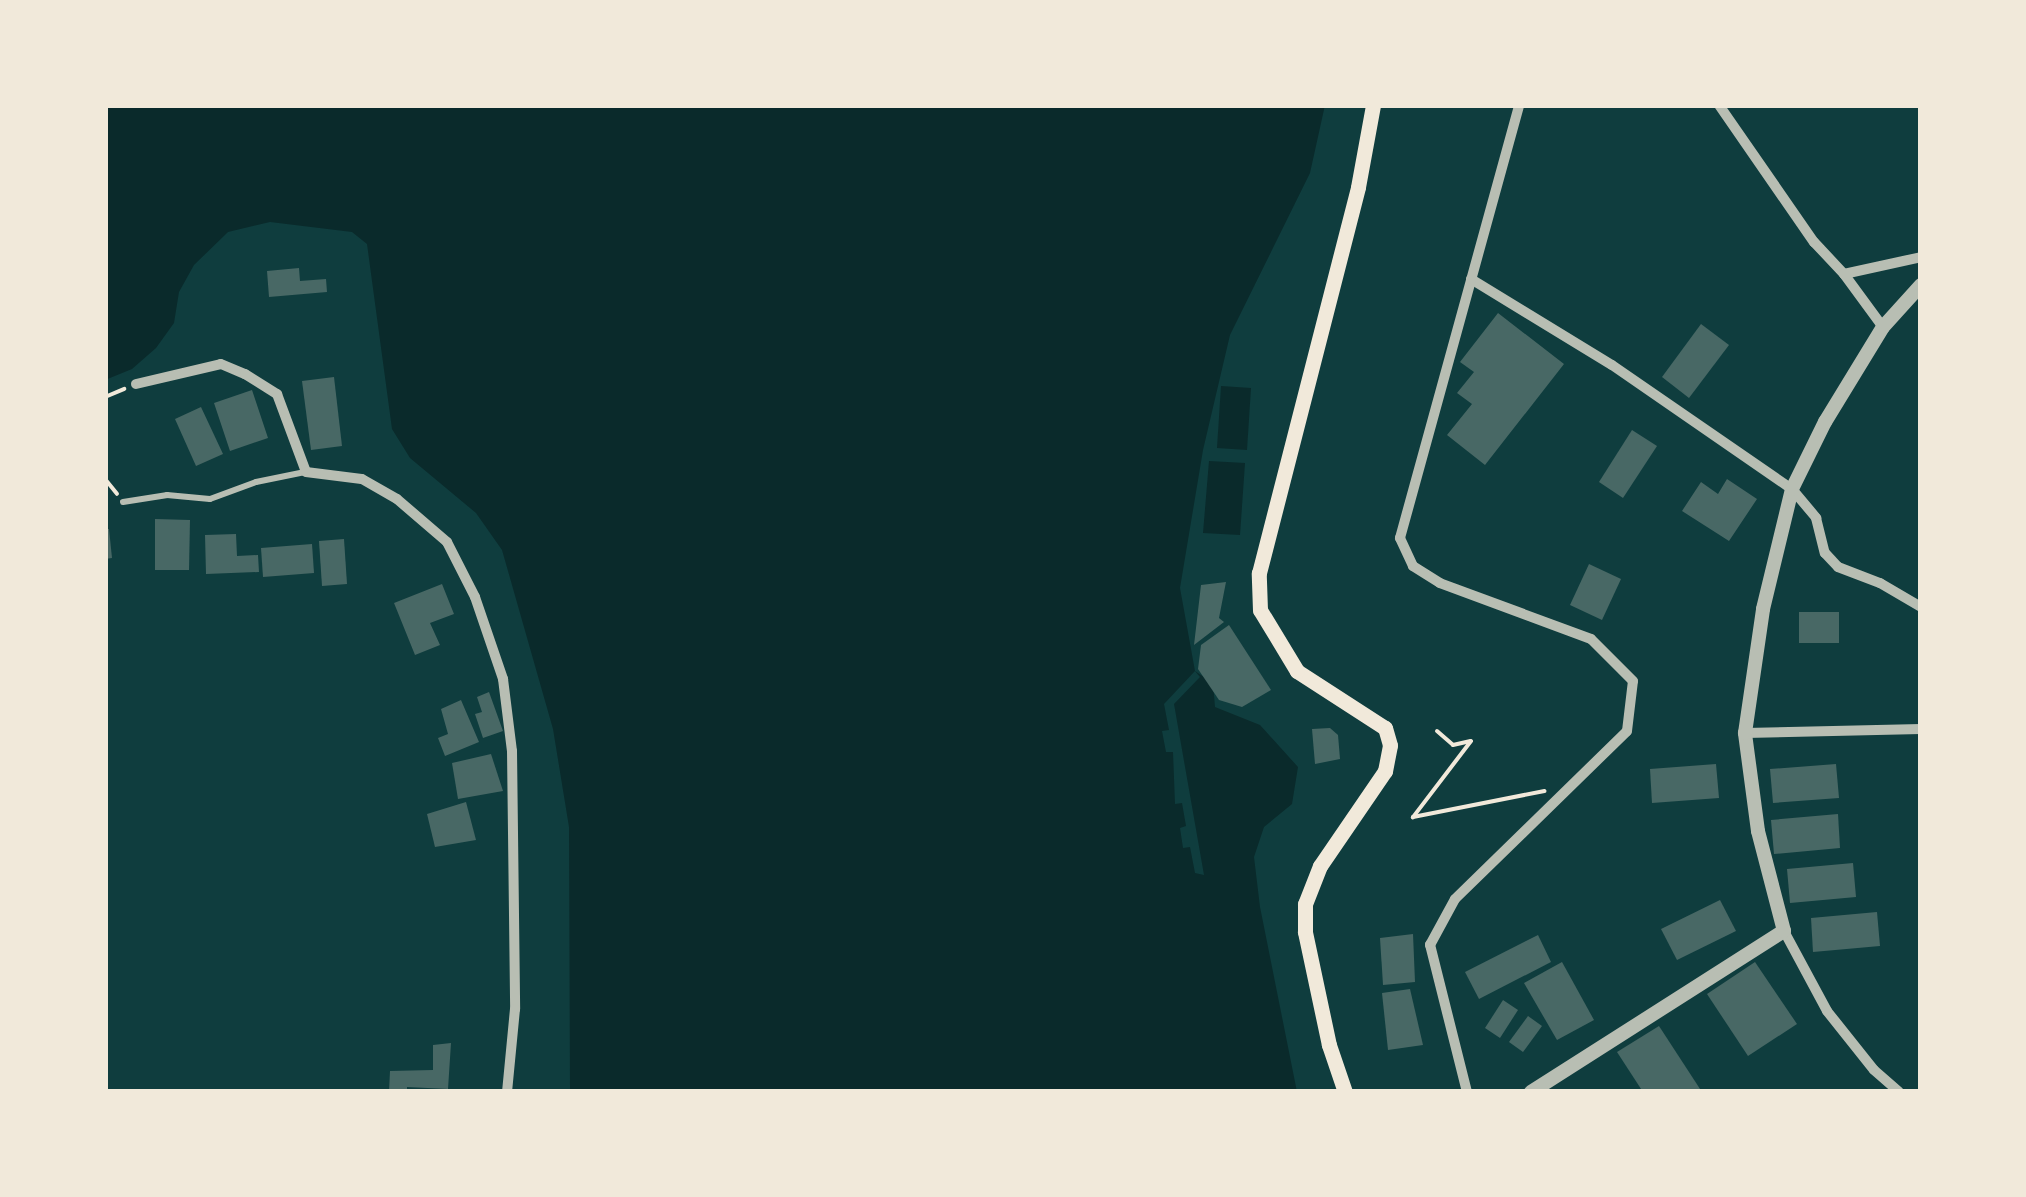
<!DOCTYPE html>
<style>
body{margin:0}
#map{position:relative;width:2026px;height:1197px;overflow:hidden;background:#0f3d3e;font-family:Raleway,sans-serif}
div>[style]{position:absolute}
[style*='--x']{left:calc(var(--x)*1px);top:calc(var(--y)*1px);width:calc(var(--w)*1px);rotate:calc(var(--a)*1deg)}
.water>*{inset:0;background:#0a2a2b}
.pier>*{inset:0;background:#0f3d3e}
.building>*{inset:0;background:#486865}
.path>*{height:4px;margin:-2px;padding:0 2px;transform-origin:2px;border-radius:2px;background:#f1e9da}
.service>*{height:6px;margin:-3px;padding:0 3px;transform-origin:3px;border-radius:3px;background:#b8beb3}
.minor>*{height:10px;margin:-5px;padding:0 5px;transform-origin:5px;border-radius:5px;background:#b8beb3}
.tertiary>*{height:14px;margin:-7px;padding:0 7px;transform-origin:7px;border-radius:7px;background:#b8beb3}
.secondary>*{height:15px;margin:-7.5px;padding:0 7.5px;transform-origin:7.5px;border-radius:7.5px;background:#f1e9da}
span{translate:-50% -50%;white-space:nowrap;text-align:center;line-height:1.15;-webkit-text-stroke:8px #f1e9da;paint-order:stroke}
.frame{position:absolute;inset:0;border:108px solid #f1e9da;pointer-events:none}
</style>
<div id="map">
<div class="water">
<div style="clip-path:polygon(105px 105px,1325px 105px,1310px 173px,1230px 335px,1203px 450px,1180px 588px,1195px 671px,1213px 683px,1215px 707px,1260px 725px,1298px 767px,1292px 804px,1264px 827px,1254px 857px,1260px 907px,1297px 1092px,570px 1092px,569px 827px,553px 729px,502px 550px,476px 513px,410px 458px,392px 429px,367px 244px,352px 232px,270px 222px,228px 232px,194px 265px,179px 292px,174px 323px,156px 348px,132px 369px,105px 380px)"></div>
<div style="clip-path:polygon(1221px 386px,1251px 388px,1247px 450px,1217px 448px)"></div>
<div style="clip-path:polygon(1209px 461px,1245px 463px,1240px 535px,1203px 533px)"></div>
</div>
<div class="pier">
<div style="clip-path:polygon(1195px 671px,1200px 677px,1174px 704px,1204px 875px,1195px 873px,1190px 847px,1183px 848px,1180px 828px,1186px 826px,1182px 803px,1175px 804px,1173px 752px,1166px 752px,1162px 731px,1169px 730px,1164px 704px)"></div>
</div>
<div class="building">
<div style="clip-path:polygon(299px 268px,300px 281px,326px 279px,327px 292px,269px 297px,267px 271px)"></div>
<div style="clip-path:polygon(1498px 313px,1564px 364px,1485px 465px,1447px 435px,1472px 404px,1457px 393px,1474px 372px,1460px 362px)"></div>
<div style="clip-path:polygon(1701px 324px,1729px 345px,1689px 398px,1662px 377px)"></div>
<div style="clip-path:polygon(334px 377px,342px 446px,311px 450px,302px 381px)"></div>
<div style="clip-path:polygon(252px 390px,268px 438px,230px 451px,214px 403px)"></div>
<div style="clip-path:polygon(201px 407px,223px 454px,196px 466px,175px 419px)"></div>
<div style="clip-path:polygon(1632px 430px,1657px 446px,1623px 498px,1599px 482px)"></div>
<div style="clip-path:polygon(1727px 479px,1757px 499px,1729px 541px,1682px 511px,1701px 482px,1718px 494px)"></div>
<div style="clip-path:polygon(155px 519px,190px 520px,189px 570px,155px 570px)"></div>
<div style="clip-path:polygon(105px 529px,109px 529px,112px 558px,105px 559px)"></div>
<div style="clip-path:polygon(236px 534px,237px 556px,258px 555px,259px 572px,206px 574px,205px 535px)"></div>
<div style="clip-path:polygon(344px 539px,347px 584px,322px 586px,319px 541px)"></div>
<div style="clip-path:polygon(312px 544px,314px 573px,263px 577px,261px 548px)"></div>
<div style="clip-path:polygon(1589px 564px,1621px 579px,1602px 620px,1570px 605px)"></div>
<div style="clip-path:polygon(1226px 582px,1219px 618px,1224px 622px,1194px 645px,1201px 585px)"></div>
<div style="clip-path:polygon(442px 584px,454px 614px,430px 623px,440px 645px,415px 655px,394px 603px)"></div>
<div style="clip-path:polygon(1799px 612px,1839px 612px,1839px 643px,1799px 643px)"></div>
<div style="clip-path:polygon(1229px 625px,1271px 690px,1242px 707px,1219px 700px,1198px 669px,1201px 645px)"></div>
<div style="clip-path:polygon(489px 692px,503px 731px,483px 738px,475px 714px,482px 712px,477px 697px)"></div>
<div style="clip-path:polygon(461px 700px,479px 742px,445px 756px,438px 738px,448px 734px,441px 709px)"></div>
<div style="clip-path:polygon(1330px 728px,1338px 735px,1340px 759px,1315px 764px,1312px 729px)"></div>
<div style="clip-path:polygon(491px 754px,503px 791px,458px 799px,452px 763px)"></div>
<div style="clip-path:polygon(1716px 764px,1719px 798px,1652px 803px,1650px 769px)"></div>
<div style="clip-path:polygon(1836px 764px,1839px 798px,1773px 803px,1770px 769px)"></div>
<div style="clip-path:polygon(466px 802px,476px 840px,435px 847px,427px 814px)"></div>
<div style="clip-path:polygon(1838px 814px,1840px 848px,1774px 854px,1771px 820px)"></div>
<div style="clip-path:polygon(1853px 863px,1856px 897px,1790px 903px,1787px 869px)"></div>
<div style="clip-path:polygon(1720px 900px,1736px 931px,1677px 960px,1661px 929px)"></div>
<div style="clip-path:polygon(1877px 912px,1880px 946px,1813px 952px,1811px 918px)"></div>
<div style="clip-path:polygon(1413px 934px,1415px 982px,1383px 985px,1380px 938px)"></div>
<div style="clip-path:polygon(1538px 935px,1551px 962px,1479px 999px,1465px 972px)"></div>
<div style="clip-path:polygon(1562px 962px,1594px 1020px,1557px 1040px,1524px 983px)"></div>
<div style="clip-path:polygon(1755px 962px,1797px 1024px,1748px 1056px,1707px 994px)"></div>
<div style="clip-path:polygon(1410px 989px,1423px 1045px,1388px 1050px,1382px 993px)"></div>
<div style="clip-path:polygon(1503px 1000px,1518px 1010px,1500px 1038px,1485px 1028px)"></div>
<div style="clip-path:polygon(1528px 1016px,1542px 1026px,1523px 1052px,1509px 1042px)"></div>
<div style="clip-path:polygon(1659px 1026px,1702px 1092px,1643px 1092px,1617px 1052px)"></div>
<div style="clip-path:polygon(451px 1043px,448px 1089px,407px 1087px,407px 1092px,389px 1092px,390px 1071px,433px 1070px,433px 1045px)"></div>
</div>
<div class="path">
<div style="--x:105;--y:397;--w:21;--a:-23"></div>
<div style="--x:105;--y:479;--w:19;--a:51"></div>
<div style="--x:1437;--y:731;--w:21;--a:41"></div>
<div style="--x:1453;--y:745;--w:18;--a:-13"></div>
<div style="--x:1471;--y:741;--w:96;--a:127.3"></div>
<div style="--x:1413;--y:817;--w:134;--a:-11.2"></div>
</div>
<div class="service">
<div style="--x:123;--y:502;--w:45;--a:-9"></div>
<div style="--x:167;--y:495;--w:43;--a:5.3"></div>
<div style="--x:210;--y:499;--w:49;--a:-20.3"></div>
<div style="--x:256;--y:482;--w:50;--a:-11.5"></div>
</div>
<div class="minor">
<div style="--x:1719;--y:105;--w:167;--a:55.3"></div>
<div style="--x:1814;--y:242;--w:44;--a:46.8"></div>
<div style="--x:1844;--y:274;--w:79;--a:-12.4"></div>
<div style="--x:1844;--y:274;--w:66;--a:53.7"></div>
<div style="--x:1471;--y:279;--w:165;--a:31.4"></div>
<div style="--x:1612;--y:365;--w:219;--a:34.6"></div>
<div style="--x:1792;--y:489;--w:38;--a:50"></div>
<div style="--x:1816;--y:518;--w:36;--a:76"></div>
<div style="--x:1825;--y:553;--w:19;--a:47"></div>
<div style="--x:1838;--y:567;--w:45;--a:20.9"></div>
<div style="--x:1880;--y:583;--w:48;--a:30.3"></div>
<div style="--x:136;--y:384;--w:87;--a:-13.2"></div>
<div style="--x:221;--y:364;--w:26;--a:23"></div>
<div style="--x:245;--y:374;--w:38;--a:32"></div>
<div style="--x:277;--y:394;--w:83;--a:69.6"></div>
<div style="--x:306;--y:472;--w:56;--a:7.1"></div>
<div style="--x:362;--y:479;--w:40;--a:29.7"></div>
<div style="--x:397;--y:499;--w:66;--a:40.7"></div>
<div style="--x:447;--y:542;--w:62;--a:63"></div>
<div style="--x:475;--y:597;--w:87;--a:71.1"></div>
<div style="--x:503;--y:679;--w:73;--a:82.9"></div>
<div style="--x:512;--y:751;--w:258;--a:89.3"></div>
<div style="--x:515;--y:1009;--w:83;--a:95.5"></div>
<div style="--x:1745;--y:733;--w:176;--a:-1.3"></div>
<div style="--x:1784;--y:931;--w:91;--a:61.7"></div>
<div style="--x:1827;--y:1011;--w:75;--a:51.5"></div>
<div style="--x:1874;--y:1070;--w:33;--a:41"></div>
<div style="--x:1467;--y:1092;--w:152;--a:-104.1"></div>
<div style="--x:1430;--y:945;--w:52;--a:-61.5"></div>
<div style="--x:1455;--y:899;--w:240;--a:-44.3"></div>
<div style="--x:1627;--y:731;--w:50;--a:-83.2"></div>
<div style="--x:1633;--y:681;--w:59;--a:-135"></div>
<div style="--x:1591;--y:639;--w:161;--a:-159.7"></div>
<div style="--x:1440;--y:583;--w:32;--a:-148"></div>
<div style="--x:1413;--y:566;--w:31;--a:-115"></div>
<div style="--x:1400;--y:538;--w:449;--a:-74.6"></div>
</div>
<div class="tertiary">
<div style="--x:1531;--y:1092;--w:300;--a:-32.5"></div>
<div style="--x:1784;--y:931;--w:103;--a:-104.6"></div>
<div style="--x:1758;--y:831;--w:99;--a:-97.6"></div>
<div style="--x:1745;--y:733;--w:125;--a:-81.7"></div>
<div style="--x:1763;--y:609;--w:123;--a:-76.4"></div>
<div style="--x:1792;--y:489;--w:75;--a:-63.8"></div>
<div style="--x:1825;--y:422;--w:111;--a:-58.6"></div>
<div style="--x:1883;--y:327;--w:57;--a:-47.9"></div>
</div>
<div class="secondary">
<div style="--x:1345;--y:1092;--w:50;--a:-108.8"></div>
<div style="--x:1329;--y:1045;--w:116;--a:-102"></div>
<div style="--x:1305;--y:932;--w:28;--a:-90"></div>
<div style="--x:1305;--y:904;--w:41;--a:-68.5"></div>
<div style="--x:1320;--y:866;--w:115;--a:-55.6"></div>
<div style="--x:1385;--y:771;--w:26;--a:-79"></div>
<div style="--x:1390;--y:745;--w:18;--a:-106"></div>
<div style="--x:1385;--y:728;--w:105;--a:-147.1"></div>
<div style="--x:1297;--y:671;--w:71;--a:-121.2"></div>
<div style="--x:1260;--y:610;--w:37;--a:-92"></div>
<div style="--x:1259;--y:573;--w:398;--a:-75.6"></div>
<div style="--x:1358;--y:187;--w:83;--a:-79.6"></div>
</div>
<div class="frame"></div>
</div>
